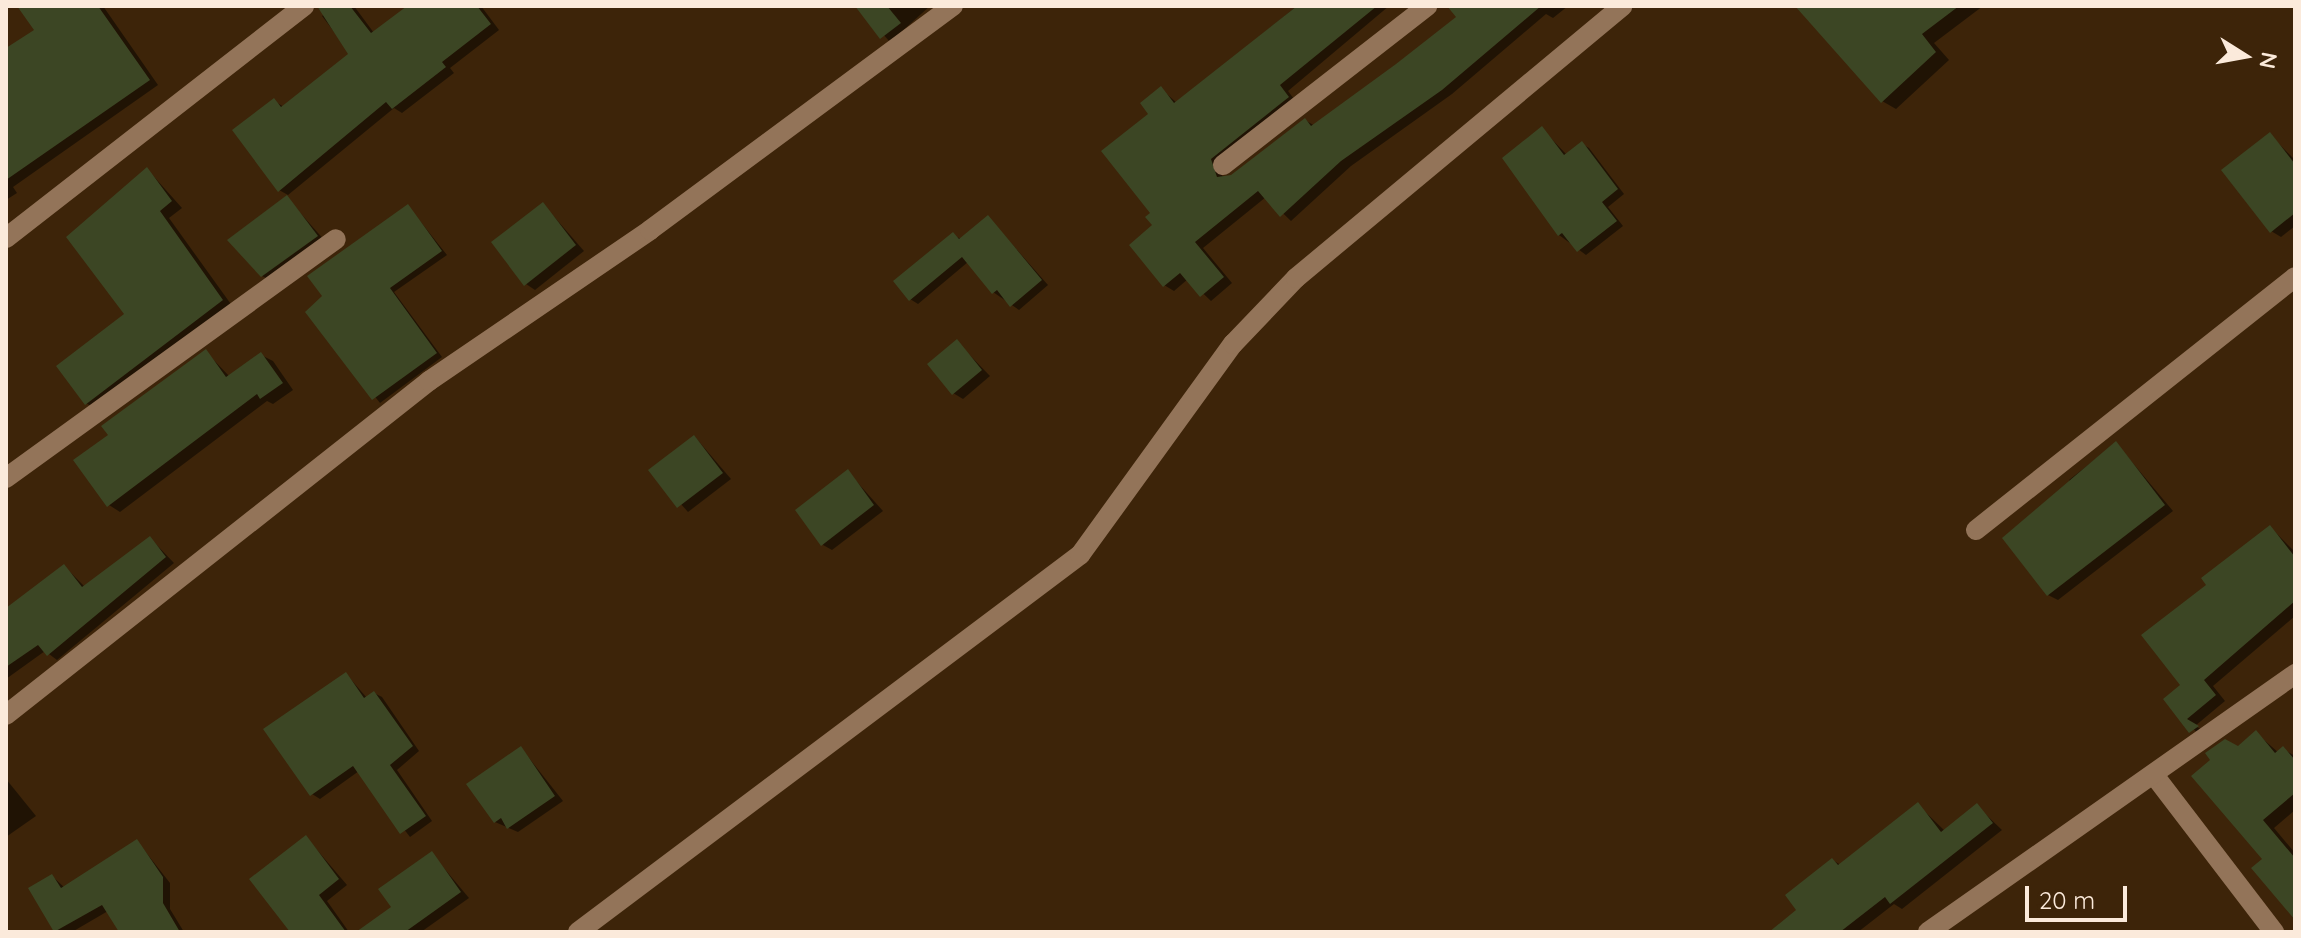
<!DOCTYPE html>
<style>
body{margin:0}
#map{position:relative;width:2301px;height:938px;overflow:hidden;background:#3d2409;font-family:Quicksand,sans-serif}
div>[style]{position:absolute}
[style*='--x']{left:calc(var(--x)*1px);top:calc(var(--y)*1px);width:calc(var(--w)*1px);rotate:calc(var(--a)*1deg)}
.shadow>*{inset:0;background:#0007}
.building>*{inset:0;background:#3c4624}
.minor>*{height:20px;margin:-10px;padding:0 10px;transform-origin:10px;border-radius:10px;background:#937459}
span{translate:-50% -50%;white-space:nowrap;text-align:center;line-height:1.15;-webkit-text-stroke:6px #3d2409;paint-order:stroke}
.frame{position:absolute;inset:0;border:8px solid #fbeadb;pointer-events:none}
.north{position:absolute;left:2205px;top:16px;width:80px;height:80px;-webkit-text-stroke:6px #3d2409;paint-order:stroke;rotate:101deg;font-size:22px;font-weight:700;line-height:32px;text-align:center;color:#fbeadb}
.north::after{content:'';display:block;margin:auto;width:28px;height:36px;background:#fbeadb;clip-path:polygon(50% 0,100% 100%,50% 72%,0 100%)}
.scale{position:absolute;left:2025px;top:886px;width:102px;height:36px;box-sizing:border-box;border:4px solid #fbeadb;border-top:0;padding-left:10px;font-size:24px;line-height:28px;white-space:nowrap;color:#fbeadb;-webkit-text-stroke:6px #3d2409;paint-order:stroke}
</style>
<div id="map">
<div class="shadow">
<div style="clip-path:polygon(20px 6px,103px 6px,158px 85px,13px 187px,17px 193px,6px 200px,6px 50px,37px 31px)"></div>
<div style="clip-path:polygon(336px 6px,354px 6px,374px 33px,410px 6px,481px 6px,499px 30px,450px 68px,454px 73px,402px 113px,394px 108px,288px 195px,279px 190px,274px 101px,284px 107px,351px 54px,322px 16px)"></div>
<div style="clip-path:polygon(858px 6px,930px 6px,890px 42px)"></div>
<div style="clip-path:polygon(1297px 6px,1389px 6px,1288px 91px,1297px 103px,1224px 160px,1222px 176px,1232px 177px,1305px 120px,1315px 126px,1459px 17px,1465px 6px,1568px 6px,1553px 18px,1546px 14px,1452px 94px,1351px 166px,1291px 221px,1266px 197px,1203px 248px,1232px 283px,1211px 301px,1188px 279px,1174px 291px,1164px 285px,1152px 213px,1151px 115px,1161px 89px,1177px 103px)"></div>
<div style="clip-path:polygon(1804px 6px,1983px 6px,1934px 43px,1949px 60px,1896px 109px,1882px 101px)"></div>
<div style="clip-path:polygon(1542px 129px,1567px 155px,1582px 144px,1589px 148px,1624px 194px,1608px 207px,1623px 226px,1586px 255px,1559px 235px)"></div>
<div style="clip-path:polygon(2270px 135px,2295px 160px,2295px 226px,2281px 237px,2271px 231px)"></div>
<div style="clip-path:polygon(148px 170px,182px 208px,169px 218px,233px 307px,97px 410px,86px 403px,126px 314px)"></div>
<div style="clip-path:polygon(287px 198px,326px 242px,272px 281px,262px 276px)"></div>
<div style="clip-path:polygon(543px 204px,584px 251px,535px 290px,526px 284px)"></div>
<div style="clip-path:polygon(408px 206px,447px 255px,394px 292px,442px 357px,380px 403px,308px 312px)"></div>
<div style="clip-path:polygon(988px 217px,1048px 285px,1019px 310px,993px 292px,968px 262px,918px 304px,910px 299px,953px 235px,961px 239px)"></div>
<div style="clip-path:polygon(957px 342px,990px 376px,963px 399px,953px 393px)"></div>
<div style="clip-path:polygon(206px 352px,230px 377px,261px 355px,273px 361px,293px 390px,273px 404px,267px 401px,120px 512px,109px 505px,110px 435px)"></div>
<div style="clip-path:polygon(695px 437px,731px 479px,688px 512px,651px 470px)"></div>
<div style="clip-path:polygon(2116px 443px,2173px 511px,2058px 600px,2048px 595px,2073px 485px,2069px 480px)"></div>
<div style="clip-path:polygon(848px 472px,883px 511px,832px 550px,823px 545px)"></div>
<div style="clip-path:polygon(2270px 527px,2295px 552px,2295px 616px,2213px 686px,2225px 701px,2195px 726px,2207px 732px,2201px 737px,2166px 699px,2183px 686px,2209px 585px)"></div>
<div style="clip-path:polygon(150px 538px,174px 563px,57px 660px,45px 651px,6px 679px,6px 619px,64px 566px,85px 587px)"></div>
<div style="clip-path:polygon(347px 675px,367px 698px,374px 693px,382px 697px,419px 751px,397px 770px,432px 821px,410px 837px,359px 771px,320px 799px,312px 794px)"></div>
<div style="clip-path:polygon(2256px 733px,2279px 753px,2283px 749px,2295px 756px,2295px 810px,2274px 828px,2295px 853px,2295px 915px,2238px 749px)"></div>
<div style="clip-path:polygon(521px 748px,563px 801px,518px 832px,495px 822px)"></div>
<div style="clip-path:polygon(6px 779px,36px 816px,6px 837px)"></div>
<div style="clip-path:polygon(1918px 805px,1945px 831px,1977px 806px,2002px 830px,1902px 909px,1894px 904px,1858px 932px,1772px 932px,1799px 910px,1832px 860px,1841px 865px)"></div>
<div style="clip-path:polygon(306px 837px,347px 885px,327px 901px,349px 932px,293px 932px)"></div>
<div style="clip-path:polygon(137px 841px,170px 883px,170px 909px,184px 932px,131px 932px,108px 911px,72px 932px,56px 932px,31px 889px,52px 876px,65px 888px)"></div>
<div style="clip-path:polygon(432px 854px,469px 898px,421px 932px,402px 932px,394px 908px)"></div>
</div>
<div class="building">
<div style="clip-path:polygon(17px 6px,98px 6px,150px 80px,6px 180px,6px 48px,34px 30px)"></div>
<div style="clip-path:polygon(317px 6px,350px 6px,371px 33px,407px 6px,477px 6px,491px 24px,442px 62px,446px 67px,392px 109px,386px 102px,278px 192px,232px 130px,274px 98px,281px 107px,348px 54px)"></div>
<div style="clip-path:polygon(855px 6px,887px 6px,901px 23px,880px 39px)"></div>
<div style="clip-path:polygon(1297px 6px,1377px 6px,1280px 85px,1289px 97px,1211px 159px,1217px 177px,1231px 175px,1305px 118px,1311px 126px,1396px 64px,1456px 17px,1447px 6px,1541px 6px,1442px 90px,1341px 161px,1280px 217px,1258px 191px,1195px 242px,1224px 277px,1200px 297px,1180px 273px,1163px 287px,1129px 245px,1152px 225px,1145px 217px,1150px 213px,1101px 151px,1148px 114px,1140px 103px,1161px 86px,1174px 103px)"></div>
<div style="clip-path:polygon(1795px 6px,1959px 6px,1922px 34px,1936px 52px,1881px 103px)"></div>
<div style="clip-path:polygon(1542px 126px,1564px 155px,1582px 141px,1618px 189px,1602px 202px,1617px 221px,1577px 252px,1562px 233px,1558px 236px,1502px 158px)"></div>
<div style="clip-path:polygon(2270px 132px,2295px 164px,2295px 213px,2270px 233px,2221px 170px)"></div>
<div style="clip-path:polygon(147px 167px,172px 201px,160px 211px,223px 300px,85px 405px,56px 366px,124px 314px,66px 237px)"></div>
<div style="clip-path:polygon(287px 195px,318px 236px,261px 277px,227px 240px)"></div>
<div style="clip-path:polygon(543px 202px,576px 245px,524px 286px,491px 242px)"></div>
<div style="clip-path:polygon(408px 204px,442px 251px,390px 288px,437px 353px,372px 400px,305px 312px,322px 296px,307px 276px)"></div>
<div style="clip-path:polygon(988px 215px,1042px 280px,1010px 307px,997px 290px,992px 294px,962px 257px,909px 301px,893px 281px,953px 232px,959px 239px)"></div>
<div style="clip-path:polygon(957px 339px,982px 370px,952px 395px,927px 364px)"></div>
<div style="clip-path:polygon(206px 349px,226px 377px,261px 352px,283px 383px,260px 399px,257px 394px,107px 507px,73px 460px,108px 435px,101px 426px)"></div>
<div style="clip-path:polygon(694px 435px,723px 473px,677px 508px,648px 470px)"></div>
<div style="clip-path:polygon(2116px 441px,2165px 505px,2047px 596px,2002px 538px)"></div>
<div style="clip-path:polygon(848px 469px,874px 505px,821px 546px,795px 510px)"></div>
<div style="clip-path:polygon(2270px 525px,2295px 557px,2295px 601px,2204px 680px,2216px 695px,2187px 719px,2199px 726px,2189px 733px,2163px 699px,2180px 685px,2141px 635px,2206px 585px,2201px 578px)"></div>
<div style="clip-path:polygon(150px 536px,166px 557px,47px 656px,38px 645px,6px 667px,6px 608px,64px 564px,82px 587px)"></div>
<div style="clip-path:polygon(346px 672px,364px 698px,374px 691px,413px 746px,390px 765px,426px 816px,400px 834px,353px 766px,310px 796px,263px 729px)"></div>
<div style="clip-path:polygon(2256px 730px,2275px 753px,2283px 746px,2295px 760px,2295px 793px,2263px 820px,2295px 858px,2295px 920px,2251px 868px,2262px 859px,2191px 776px,2210px 760px,2205px 753px,2225px 739px,2238px 746px)"></div>
<div style="clip-path:polygon(521px 746px,555px 796px,507px 829px,501px 818px,494px 823px,466px 784px)"></div>
<div style="clip-path:polygon(1918px 802px,1941px 832px,1977px 803px,1993px 823px,1890px 904px,1885px 897px,1840px 932px,1769px 932px,1796px 910px,1785px 895px,1832px 858px,1838px 865px)"></div>
<div style="clip-path:polygon(306px 835px,339px 879px,319px 895px,346px 932px,290px 932px,249px 879px)"></div>
<div style="clip-path:polygon(137px 839px,163px 877px,163px 903px,180px 932px,119px 932px,102px 905px,54px 932px,28px 888px,52px 874px,61px 888px)"></div>
<div style="clip-path:polygon(432px 851px,461px 892px,405px 932px,356px 932px,391px 907px,378px 889px)"></div>
</div>
<div class="minor">
<div style="--x:1223;--y:165;--w:259;--a:-37.9"></div>
<div style="--x:6;--y:238;--w:378;--a:-37.9"></div>
<div style="--x:6;--y:478;--w:407;--a:-35.9"></div>
<div style="--x:1976;--y:530;--w:407;--a:-38.4"></div>
<div style="--x:6;--y:715;--w:539;--a:-38.29"></div>
<div style="--x:429;--y:381;--w:268;--a:-34.3"></div>
<div style="--x:650;--y:230;--w:377;--a:-36.5"></div>
<div style="--x:2154;--y:775;--w:198;--a:52.6"></div>
<div style="--x:578;--y:932;--w:628;--a:-36.91"></div>
<div style="--x:1080;--y:555;--w:261;--a:-54.1"></div>
<div style="--x:1233;--y:344;--w:91;--a:-46.3"></div>
<div style="--x:1296;--y:278;--w:425;--a:-39.8"></div>
<div style="--x:1928;--y:932;--w:449;--a:-35.1"></div>
</div>
<div class="frame"></div>
<div class="north">N</div>
<div class="scale">20 m</div>
</div>
